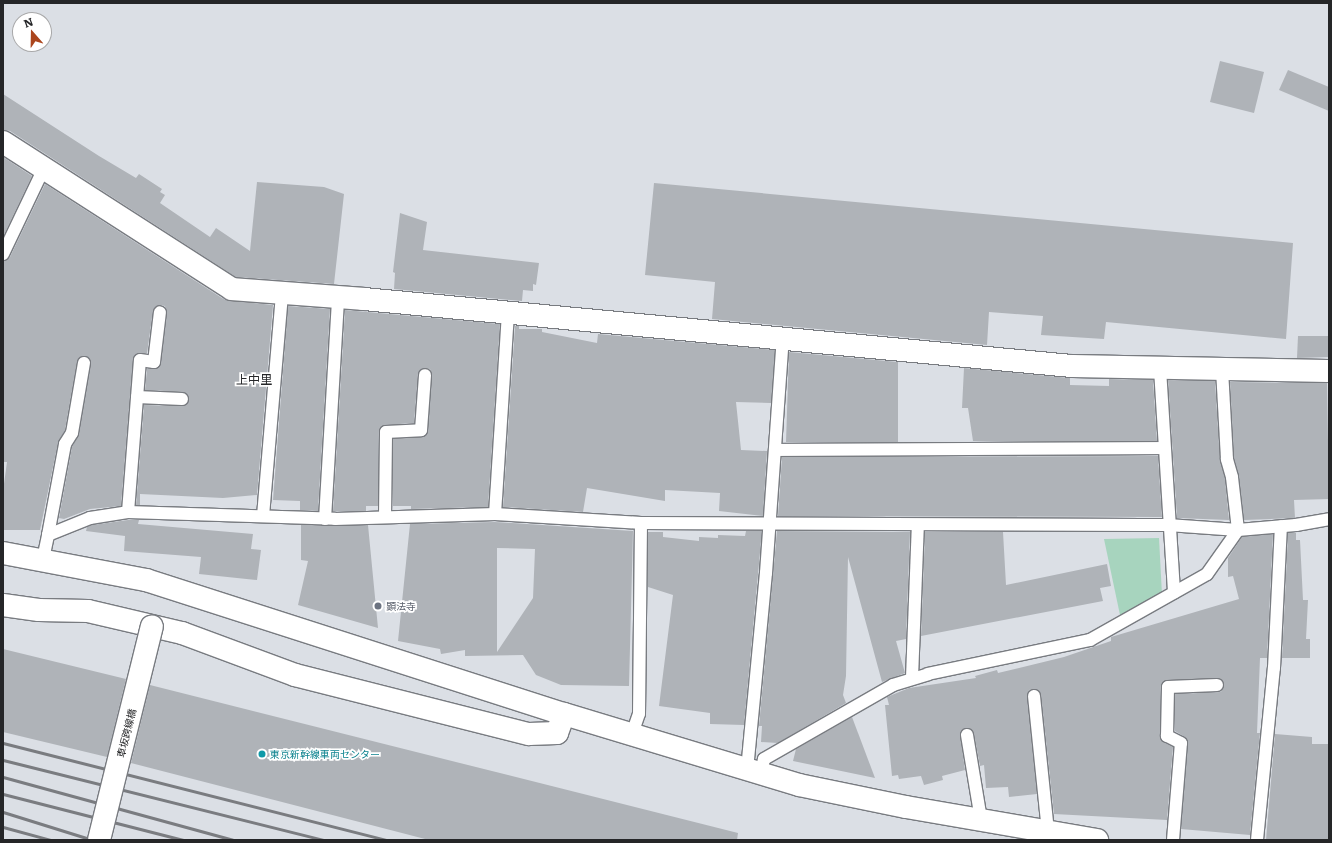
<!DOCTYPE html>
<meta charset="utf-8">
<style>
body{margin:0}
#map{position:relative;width:1332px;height:843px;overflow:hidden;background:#dbdfe5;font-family:Literata,"Noto Sans JP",serif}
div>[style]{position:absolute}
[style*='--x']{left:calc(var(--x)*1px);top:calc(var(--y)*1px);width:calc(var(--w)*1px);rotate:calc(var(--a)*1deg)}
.green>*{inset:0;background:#a7d4be}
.building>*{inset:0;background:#afb3b8}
.roads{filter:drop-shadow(1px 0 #787b80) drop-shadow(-1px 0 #787b80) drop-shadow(0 1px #787b80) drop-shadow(0 -1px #787b80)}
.lane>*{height:12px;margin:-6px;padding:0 6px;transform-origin:6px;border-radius:6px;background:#fff}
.street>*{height:22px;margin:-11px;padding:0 11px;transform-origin:11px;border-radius:11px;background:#fff}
.secondary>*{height:22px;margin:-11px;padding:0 11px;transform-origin:11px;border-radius:11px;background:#fff}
.rail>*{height:3px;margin:-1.5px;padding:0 1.5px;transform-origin:1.5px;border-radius:1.5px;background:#7a7c80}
.bridges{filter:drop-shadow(1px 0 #787b80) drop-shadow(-1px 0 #787b80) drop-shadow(0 1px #787b80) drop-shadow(0 -1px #787b80)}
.secondary-bridge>*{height:22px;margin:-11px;padding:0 11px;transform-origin:11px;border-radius:11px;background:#fff}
.dots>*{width:11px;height:11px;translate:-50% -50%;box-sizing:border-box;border:2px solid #fff;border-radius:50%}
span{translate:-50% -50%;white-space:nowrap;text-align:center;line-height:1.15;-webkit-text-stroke:3.5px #fff;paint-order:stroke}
.worship-label{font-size:10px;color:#5b616d}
.left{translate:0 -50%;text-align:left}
.street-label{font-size:10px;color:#252628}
.culture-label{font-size:10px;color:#0d838f}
.quarter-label{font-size:12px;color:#252628}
.frame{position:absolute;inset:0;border:4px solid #252628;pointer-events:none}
.north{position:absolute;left:12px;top:12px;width:40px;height:40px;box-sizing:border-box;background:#fff;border:1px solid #a8a8a9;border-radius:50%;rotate:340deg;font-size:11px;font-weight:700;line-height:16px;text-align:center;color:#252628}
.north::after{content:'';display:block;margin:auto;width:14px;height:18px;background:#ab451d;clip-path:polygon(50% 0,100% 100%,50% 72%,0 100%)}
</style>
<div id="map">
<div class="green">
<div style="clip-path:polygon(1159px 538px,1162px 595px,1120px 615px,1104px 539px)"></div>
</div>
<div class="building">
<div style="clip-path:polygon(1220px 61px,1264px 72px,1254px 113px,1210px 102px)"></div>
<div style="clip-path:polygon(1288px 70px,1329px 87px,1329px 111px,1279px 90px)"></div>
<div style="clip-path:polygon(3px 94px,99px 156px,136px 178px,139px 174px,162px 189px,160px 192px,165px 195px,160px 203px,210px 237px,216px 228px,250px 251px,257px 182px,324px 187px,344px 194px,334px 284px,236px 277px,10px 131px,3px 130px)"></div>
<div style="clip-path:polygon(3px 157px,32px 176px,3px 237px)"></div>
<div style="clip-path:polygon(654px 183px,1293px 243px,1286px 339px,1106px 322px,1104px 339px,1041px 335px,1043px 316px,989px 312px,987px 345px,712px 319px,715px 282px,645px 275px)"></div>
<div style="clip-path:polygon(45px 184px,225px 300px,273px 305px,257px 495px,223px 498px,140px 494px,140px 505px,136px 505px,144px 405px,182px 406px,189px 400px,188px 395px,183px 392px,145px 390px,147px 369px,156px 369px,161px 363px,167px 313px,165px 306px,160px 305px,153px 311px,147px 353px,137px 353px,133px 359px,121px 506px,90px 509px,64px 519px,59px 518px,72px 447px,79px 434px,91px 364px,89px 358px,82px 356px,77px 362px,65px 430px,58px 443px,40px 530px,3px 530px,3px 491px,7px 462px,3px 462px,3px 261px,10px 257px)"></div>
<div style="clip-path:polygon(400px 213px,427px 222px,423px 250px,539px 263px,536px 285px,533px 284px,533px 291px,523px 290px,522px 301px,394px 289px,395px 273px,393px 272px)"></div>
<div style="clip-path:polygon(288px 306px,330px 309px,318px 511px,300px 510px,300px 501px,273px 500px)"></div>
<div style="clip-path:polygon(345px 310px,500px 324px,488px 507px,411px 509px,411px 506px,393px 506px,393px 439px,422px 437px,428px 431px,432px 375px,430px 369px,425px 368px,418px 374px,414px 423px,386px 425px,379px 429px,378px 506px,366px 506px,366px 511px,333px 511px)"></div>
<div style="clip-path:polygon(515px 326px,519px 326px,519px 329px,542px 329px,542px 332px,597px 343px,598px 334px,775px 350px,771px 403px,736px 402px,741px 450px,767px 451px,763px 516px,719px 511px,720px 493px,665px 490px,665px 501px,587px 488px,583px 512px,503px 507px)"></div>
<div style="clip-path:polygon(1298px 336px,1329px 336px,1329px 357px,1297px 358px)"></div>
<div style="clip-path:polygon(789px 352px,898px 362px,898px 442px,786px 442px)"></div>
<div style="clip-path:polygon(964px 368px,1070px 378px,1070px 385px,1109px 386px,1109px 379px,1153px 380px,1157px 441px,973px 441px,968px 408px,962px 408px)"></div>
<div style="clip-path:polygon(1168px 380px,1215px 381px,1220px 459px,1225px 478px,1229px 520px,1177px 518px)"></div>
<div style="clip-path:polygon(1230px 382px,1327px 383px,1329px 499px,1294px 500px,1295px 518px,1244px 520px,1239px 476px,1234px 458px)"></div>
<div style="clip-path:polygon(1158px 456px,1162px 517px,778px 516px,782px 457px)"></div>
<div style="clip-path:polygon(128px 520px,139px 520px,138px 524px,253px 534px,251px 549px,261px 550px,257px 580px,199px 574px,201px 557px,124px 551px,125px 536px,86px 531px,87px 527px,92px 525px)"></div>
<div style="clip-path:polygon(evenodd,495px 522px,633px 531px,629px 686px,561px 685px,536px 675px,523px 655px,465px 656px,465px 650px,441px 654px,440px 649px,398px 641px,410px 524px,495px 522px,497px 548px,535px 549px,533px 598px,497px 652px,497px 548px)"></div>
<div style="clip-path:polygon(301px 525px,368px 525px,378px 628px,298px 605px,308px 561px,301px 560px)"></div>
<div style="clip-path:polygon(746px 531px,762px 531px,744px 725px,710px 724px,710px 713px,659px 706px,673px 595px,648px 587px,648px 532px,663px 532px,663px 537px,699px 541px,699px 537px,718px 538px,718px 535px,745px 536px)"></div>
<div style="clip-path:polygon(777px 531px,910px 532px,906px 639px,896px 641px,905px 673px,882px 682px,848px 557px,846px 676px,843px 695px,846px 703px,778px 743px,761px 742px,762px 726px,759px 726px)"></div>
<div style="clip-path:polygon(925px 532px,1003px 532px,1006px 585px,1107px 564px,1111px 586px,1100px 588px,1103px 601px,921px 636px)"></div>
<div style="clip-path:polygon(1288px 533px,1296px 533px,1296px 540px,1300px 540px,1303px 600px,1308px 600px,1306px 639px,1310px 639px,1310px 658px,1282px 658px)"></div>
<div style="clip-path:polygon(1273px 534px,1267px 658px,1260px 658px,1257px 733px,1260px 733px,1250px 835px,1181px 829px,1188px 743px,1185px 737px,1175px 731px,1175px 694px,1221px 692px,1224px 684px,1217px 678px,1168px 680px,1161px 684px,1160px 736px,1163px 742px,1173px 747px,1167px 820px,1054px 814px,1041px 695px,1034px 689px,1029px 690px,1027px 697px,1037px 794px,1009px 797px,1008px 787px,986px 788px,984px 765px,980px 766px,974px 734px,969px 728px,963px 729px,960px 733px,965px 770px,942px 776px,943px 780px,924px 785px,921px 776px,899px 779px,898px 775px,892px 776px,885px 705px,889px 705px,887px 697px,909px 688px,976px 678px,975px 676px,997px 670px,998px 673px,1064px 657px,1111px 641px,1111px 637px,1239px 599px,1233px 576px,1228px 577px,1228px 558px,1242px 537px)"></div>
<div style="clip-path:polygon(3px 649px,126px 679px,107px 757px,3px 732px)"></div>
<div style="clip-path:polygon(150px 685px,738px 833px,737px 840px,429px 840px,131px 763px)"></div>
<div style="clip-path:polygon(852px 717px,875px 778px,793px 761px,796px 749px)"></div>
<div style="clip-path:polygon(1275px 734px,1312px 737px,1312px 744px,1329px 744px,1329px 840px,1266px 840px)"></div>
</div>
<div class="roads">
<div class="lane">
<div style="--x:3;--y:254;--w:95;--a:-64.5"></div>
<div style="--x:1160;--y:369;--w:224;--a:86.4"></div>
<div style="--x:137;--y:397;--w:45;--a:2.5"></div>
<div style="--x:775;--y:450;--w:389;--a:-0.3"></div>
<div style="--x:128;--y:512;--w:152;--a:-85.5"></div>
<div style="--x:140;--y:360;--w:14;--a:8"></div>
<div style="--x:154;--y:362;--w:50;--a:-83.2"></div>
<div style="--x:495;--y:514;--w:201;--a:-86.3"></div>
<div style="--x:263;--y:516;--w:224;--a:-85.1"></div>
<div style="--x:385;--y:517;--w:85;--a:-89.3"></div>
<div style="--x:386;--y:432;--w:35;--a:-3"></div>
<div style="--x:421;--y:430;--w:55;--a:-85.8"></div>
<div style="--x:325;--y:519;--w:222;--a:-86.6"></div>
<div style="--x:48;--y:535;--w:93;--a:-79.4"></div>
<div style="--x:65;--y:444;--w:13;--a:-58"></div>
<div style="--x:72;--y:433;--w:71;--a:-80.3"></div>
<div style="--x:43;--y:559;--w:25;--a:-78"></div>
<div style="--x:48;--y:535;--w:45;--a:-22"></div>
<div style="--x:90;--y:518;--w:38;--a:-9"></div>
<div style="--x:128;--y:512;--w:207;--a:1.9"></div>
<div style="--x:335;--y:519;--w:160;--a:-1.8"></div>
<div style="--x:495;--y:514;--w:146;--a:3.5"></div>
<div style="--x:641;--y:523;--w:527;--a:0.22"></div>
<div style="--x:1168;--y:525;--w:70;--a:4.1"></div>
<div style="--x:1238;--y:530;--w:58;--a:-4.9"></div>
<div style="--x:1296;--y:525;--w:34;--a:-10"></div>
<div style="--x:912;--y:678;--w:153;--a:-87.8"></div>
<div style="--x:1034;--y:696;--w:137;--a:84.1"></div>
<div style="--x:632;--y:734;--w:21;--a:-71"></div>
<div style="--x:639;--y:714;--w:191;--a:-89.4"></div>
<div style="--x:967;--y:735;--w:86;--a:80.6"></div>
<div style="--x:747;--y:770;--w:198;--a:-84.5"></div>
<div style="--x:766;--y:573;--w:237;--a:-85.9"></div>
<div style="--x:761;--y:773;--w:14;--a:-78"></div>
<div style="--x:764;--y:759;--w:149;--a:-29.8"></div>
<div style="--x:893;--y:685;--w:37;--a:-17"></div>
<div style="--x:928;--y:674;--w:166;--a:-11.9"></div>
<div style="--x:1090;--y:640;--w:134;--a:-29.4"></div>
<div style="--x:1207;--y:574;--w:54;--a:-54.8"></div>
<div style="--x:1238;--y:530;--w:53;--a:-96.5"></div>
<div style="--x:1232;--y:477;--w:19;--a:-106"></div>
<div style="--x:1227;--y:459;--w:89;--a:-93.2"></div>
<div style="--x:1173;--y:840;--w:97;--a:-85.3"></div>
<div style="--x:1181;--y:743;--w:16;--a:-153"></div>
<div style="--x:1167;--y:736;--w:49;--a:-88.8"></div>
<div style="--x:1168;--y:687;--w:49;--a:-2.3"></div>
<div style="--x:1257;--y:840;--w:173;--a:-84.4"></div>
<div style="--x:1274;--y:668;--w:142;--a:-87.2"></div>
</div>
<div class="street">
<div style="--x:3;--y:142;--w:272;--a:32.7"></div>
<div style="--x:232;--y:289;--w:132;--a:4.3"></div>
<div style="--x:364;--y:299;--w:710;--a:5.41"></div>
<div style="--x:1071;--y:366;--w:258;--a:1.1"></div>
<div style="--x:3;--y:605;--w:36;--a:8"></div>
<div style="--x:39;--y:610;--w:49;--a:1.2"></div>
<div style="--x:88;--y:611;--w:97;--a:13.2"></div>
<div style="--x:182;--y:633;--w:121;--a:20.4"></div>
<div style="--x:295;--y:675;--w:241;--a:14.2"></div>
<div style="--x:529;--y:734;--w:28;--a:-2"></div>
<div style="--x:557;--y:733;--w:20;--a:-70"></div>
</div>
<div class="secondary">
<div style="--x:3;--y:553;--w:146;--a:10.7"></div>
<div style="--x:146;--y:580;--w:439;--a:17.8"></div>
<div style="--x:564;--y:714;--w:245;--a:16.8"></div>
<div style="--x:799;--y:785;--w:109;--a:11.6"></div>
<div style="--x:906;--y:807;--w:194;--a:9.8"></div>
</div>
</div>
<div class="rail">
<div style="--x:3;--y:743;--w:396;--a:14.2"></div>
<div style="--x:3;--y:760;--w:330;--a:14"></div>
<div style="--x:3;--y:777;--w:238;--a:15.3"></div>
<div style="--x:3;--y:794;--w:187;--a:14.3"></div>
<div style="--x:3;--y:812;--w:94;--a:17.3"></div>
<div style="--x:3;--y:827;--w:50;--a:15.2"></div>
</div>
<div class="bridges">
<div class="secondary-bridge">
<div style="--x:99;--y:840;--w:220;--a:-76.1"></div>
</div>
</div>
<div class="dots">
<div style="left:378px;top:606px;background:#6b7280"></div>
<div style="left:262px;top:754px;background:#0f9aa8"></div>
</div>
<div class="worship-label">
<span class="left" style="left:386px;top:606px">顕法寺</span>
</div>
<div class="street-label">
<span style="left:126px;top:733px;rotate:-76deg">車坂跨線橋</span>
</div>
<div class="culture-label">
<span class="left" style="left:270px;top:754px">東京新幹線車両センター</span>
</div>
<div class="quarter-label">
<span style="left:254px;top:380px">上中里</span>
</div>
<div class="frame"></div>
<div class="north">N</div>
</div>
